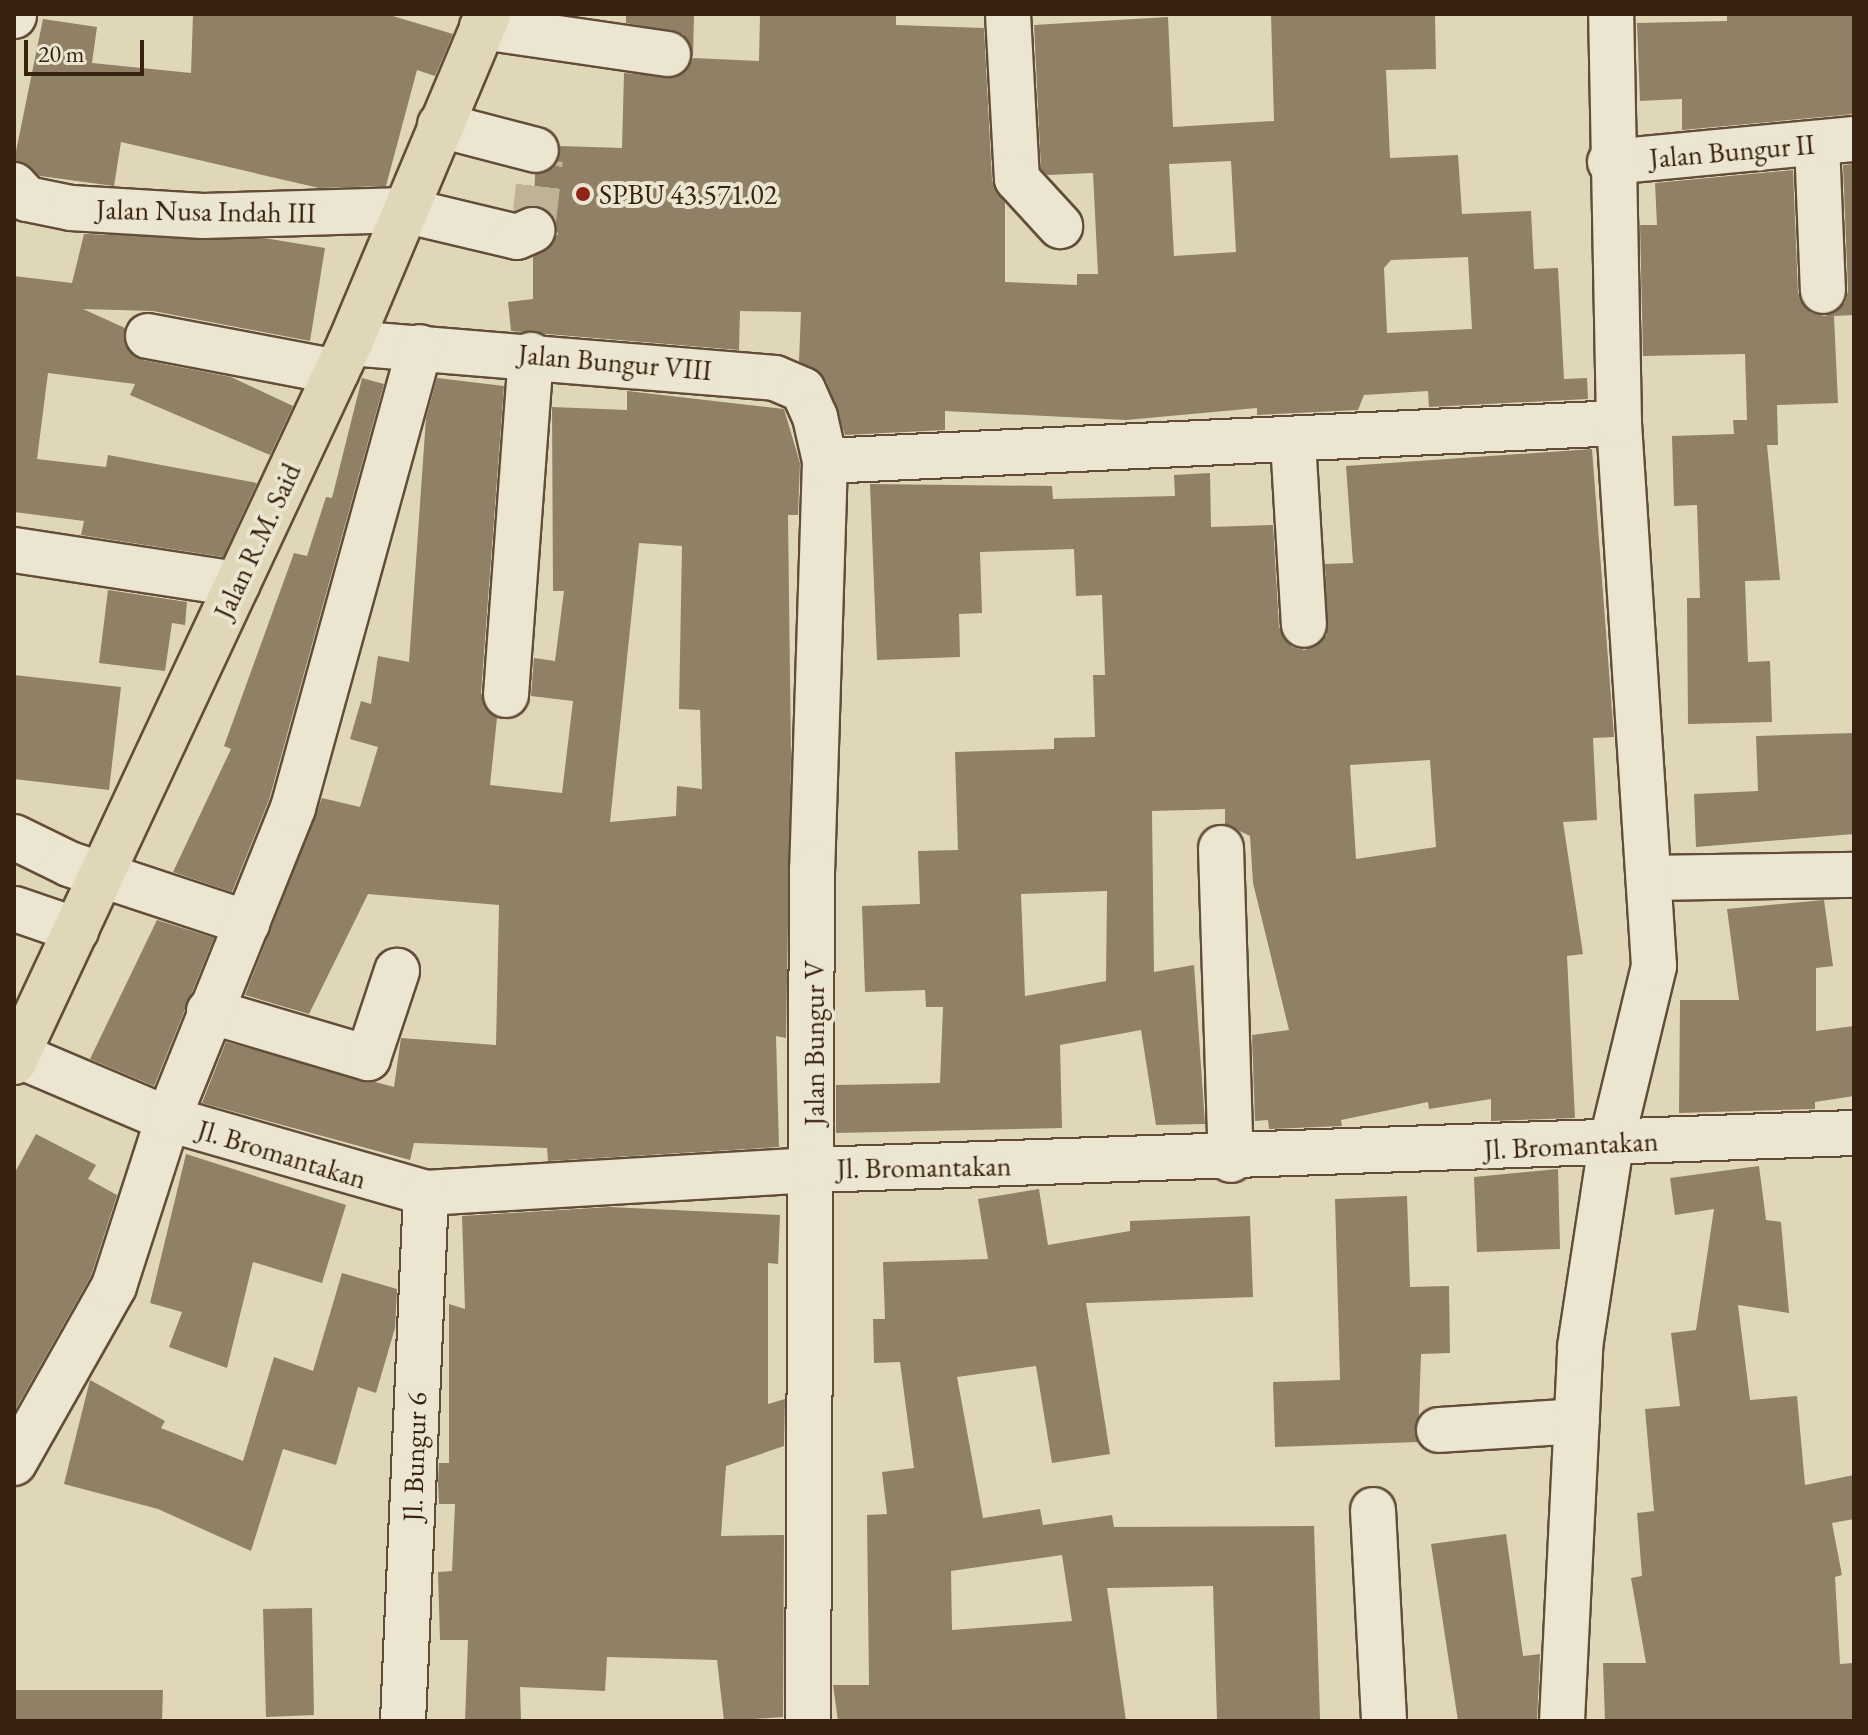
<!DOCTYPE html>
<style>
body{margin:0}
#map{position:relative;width:1868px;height:1735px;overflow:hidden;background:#e0d7b8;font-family:"EB Garamond",serif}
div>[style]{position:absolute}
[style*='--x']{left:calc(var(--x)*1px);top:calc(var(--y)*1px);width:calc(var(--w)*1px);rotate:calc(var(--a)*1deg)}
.building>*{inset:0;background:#8f8066}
.minor-tunnel>*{height:44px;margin-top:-22px;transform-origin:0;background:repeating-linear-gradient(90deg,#beb396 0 44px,transparent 0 66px)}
.roads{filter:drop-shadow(2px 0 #624e38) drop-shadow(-2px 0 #624e38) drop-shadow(0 2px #624e38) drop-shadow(0 -2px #624e38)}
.minor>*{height:44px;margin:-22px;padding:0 22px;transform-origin:22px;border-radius:22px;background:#ebe5d1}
.major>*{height:44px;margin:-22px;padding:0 22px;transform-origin:22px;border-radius:22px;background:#e0d7b8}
.dots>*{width:22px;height:22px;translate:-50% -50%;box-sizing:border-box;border:4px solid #ebe5d1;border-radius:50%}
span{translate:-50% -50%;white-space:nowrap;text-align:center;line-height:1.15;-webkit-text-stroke:8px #ebe5d1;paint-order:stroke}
.street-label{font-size:28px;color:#38210e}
.poi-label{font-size:28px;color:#38210e}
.left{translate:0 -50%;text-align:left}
.frame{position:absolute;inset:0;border:16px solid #38210e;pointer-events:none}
.scale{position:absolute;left:24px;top:40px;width:120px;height:36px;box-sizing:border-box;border:4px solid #38210e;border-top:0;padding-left:10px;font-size:24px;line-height:28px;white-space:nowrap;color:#38210e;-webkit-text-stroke:6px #ebe5d1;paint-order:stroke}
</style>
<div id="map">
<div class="building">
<div style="clip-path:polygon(193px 14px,386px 14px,453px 34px,435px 76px,417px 70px,386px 186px,319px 188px,121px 142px,114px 186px,40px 176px,14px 161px,43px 19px,97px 27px,92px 63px,191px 73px)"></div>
<div style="clip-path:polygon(evenodd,626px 14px,694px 14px,693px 58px,759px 61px,760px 14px,896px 14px,896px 25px,984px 28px,992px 180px,1005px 203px,1005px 282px,1077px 285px,1077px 274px,1098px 274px,1093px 173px,1047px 175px,1041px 169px,1034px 25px,1168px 17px,1173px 127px,1274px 121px,1271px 14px,1435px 14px,1436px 69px,1386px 70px,1390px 158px,1458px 155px,1462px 214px,1531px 211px,1534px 269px,1558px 268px,1564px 379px,1587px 378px,1588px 399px,1429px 407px,1428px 391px,1364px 395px,1358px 410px,1257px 415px,1257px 408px,1126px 420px,945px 411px,945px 430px,845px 435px,826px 380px,799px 361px,801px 312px,740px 311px,739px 350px,511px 331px,508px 302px,533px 299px,533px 257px,558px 234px,548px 210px,534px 205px,535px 174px,554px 167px,560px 146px,622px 148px,624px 73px,676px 77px,693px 58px,683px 34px,626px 23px,626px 14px,1231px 161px,1236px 252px,1174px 256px,1169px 164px,1231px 161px,626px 14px,1468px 257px,1472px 329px,1387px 333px,1384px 268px,1391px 260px,1468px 257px)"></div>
<div style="clip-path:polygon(1727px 14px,1854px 14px,1854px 114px,1682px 130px,1682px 99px,1640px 101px,1637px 23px,1727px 21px)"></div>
<div style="clip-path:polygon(1854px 164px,1854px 315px,1834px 316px,1838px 403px,1777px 405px,1778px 445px,1767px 445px,1780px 580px,1745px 581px,1748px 662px,1770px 661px,1772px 722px,1688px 724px,1687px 598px,1700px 598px,1697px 505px,1674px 506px,1672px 436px,1734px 434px,1733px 420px,1747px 420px,1745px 354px,1643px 356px,1640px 225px,1657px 225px,1655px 183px,1793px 170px,1798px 293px,1811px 313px,1825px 316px,1845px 303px,1848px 291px,1843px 165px)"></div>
<div style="clip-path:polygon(84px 234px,270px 239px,325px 248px,310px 341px,153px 311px,83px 309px,125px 328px,125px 345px,143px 360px,231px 377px,293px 406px,270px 455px,130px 395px,135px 384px,48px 373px,37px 459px,106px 467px,108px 455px,257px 483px,223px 557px,81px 535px,84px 521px,14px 512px,14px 276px,72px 283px)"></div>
<div style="clip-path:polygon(362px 378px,384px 384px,269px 800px,232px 892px,173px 872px,231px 749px,224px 746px,294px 553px,307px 556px,326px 497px,332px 498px)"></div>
<div style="clip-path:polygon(evenodd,437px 378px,504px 386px,481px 693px,497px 718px,490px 785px,562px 793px,573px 701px,531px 696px,534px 658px,555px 661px,564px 591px,553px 591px,552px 407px,627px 410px,627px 391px,784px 409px,800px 463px,798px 515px,788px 515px,791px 756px,786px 1038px,776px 1036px,779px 1147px,548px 1161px,547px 1148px,414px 1143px,410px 1160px,202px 1103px,226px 1042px,394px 1087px,401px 1038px,496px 1045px,499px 905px,368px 894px,309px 1014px,245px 995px,322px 798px,360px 807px,378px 747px,350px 739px,361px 701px,371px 704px,378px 656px,409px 662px,426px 418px,437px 378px,639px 543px,682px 546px,679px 709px,700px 710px,702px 789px,677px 786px,676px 816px,610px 822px,639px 543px)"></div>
<div style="clip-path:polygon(evenodd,1592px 449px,1614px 737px,1593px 738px,1597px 820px,1563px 822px,1583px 954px,1567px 956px,1575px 1118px,1491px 1121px,1491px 1099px,1429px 1109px,1428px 1102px,1341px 1120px,1342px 1126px,1269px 1129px,1268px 1120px,1255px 1121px,1252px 1035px,1289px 1030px,1253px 883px,1250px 836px,1225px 824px,1225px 809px,1152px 811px,1154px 972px,1194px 965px,1205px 1124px,1156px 1125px,1141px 1030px,1060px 1045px,1062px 1128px,836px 1133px,836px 1085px,940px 1083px,943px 1007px,926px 1007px,925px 990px,865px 992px,862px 906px,920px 904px,918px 851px,958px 850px,955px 752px,1054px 749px,1054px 738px,1095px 737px,1093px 675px,1105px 675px,1102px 595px,1076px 596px,1074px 549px,980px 552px,982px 613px,959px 614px,960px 657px,877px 660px,870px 484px,1052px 486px,1053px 499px,1175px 496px,1174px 475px,1210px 473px,1211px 527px,1273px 525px,1279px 627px,1292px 647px,1305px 650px,1327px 635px,1325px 564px,1353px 563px,1346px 466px,1592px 449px,1430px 760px,1436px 847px,1356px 859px,1350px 765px,1430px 760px,1592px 449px,1107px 891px,1106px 981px,1025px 996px,1021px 894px,1107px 891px)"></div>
<div style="clip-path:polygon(108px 590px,187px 602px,185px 625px,172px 623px,165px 671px,99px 663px)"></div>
<div style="clip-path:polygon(14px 675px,121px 687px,109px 790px,14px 779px)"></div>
<div style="clip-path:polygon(1854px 733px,1854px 834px,1696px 847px,1694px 794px,1758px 791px,1756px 736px)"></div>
<div style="clip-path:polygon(1824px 900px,1833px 966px,1816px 968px,1816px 1031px,1854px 1026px,1854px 1096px,1815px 1102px,1815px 1109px,1679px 1113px,1680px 1000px,1739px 1000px,1727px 909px)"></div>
<div style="clip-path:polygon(157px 920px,214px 938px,154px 1086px,90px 1059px)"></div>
<div style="clip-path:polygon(36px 1134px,96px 1165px,88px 1179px,117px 1195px,91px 1276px,14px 1412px,14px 1174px)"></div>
<div style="clip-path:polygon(186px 1154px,346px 1205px,322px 1283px,253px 1262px,227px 1368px,169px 1347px,182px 1312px,150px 1303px)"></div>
<div style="clip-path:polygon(1759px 1166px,1766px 1220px,1781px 1222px,1789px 1313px,1738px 1305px,1750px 1400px,1797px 1396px,1805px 1485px,1854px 1475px,1854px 1519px,1832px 1523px,1842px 1575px,1835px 1577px,1840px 1664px,1854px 1663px,1854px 1721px,1605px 1721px,1603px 1663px,1646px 1663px,1631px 1578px,1642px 1576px,1637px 1513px,1654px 1511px,1645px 1409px,1680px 1406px,1671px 1333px,1696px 1330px,1714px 1209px,1675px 1215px,1670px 1178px)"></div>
<div style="clip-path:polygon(1558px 1169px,1560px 1249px,1477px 1252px,1474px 1177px)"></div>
<div style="clip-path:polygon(evenodd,1039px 1189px,1048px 1245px,1130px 1231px,1130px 1221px,1250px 1216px,1253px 1297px,1086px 1303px,1110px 1454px,1052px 1463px,1036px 1366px,957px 1377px,983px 1518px,1040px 1509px,1043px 1525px,1112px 1515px,1114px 1527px,1314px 1526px,1320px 1720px,1217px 1721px,1213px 1586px,1107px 1588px,1126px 1721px,838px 1721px,833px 1685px,869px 1685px,867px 1515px,887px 1514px,882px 1472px,914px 1468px,900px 1362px,874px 1363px,873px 1319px,885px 1319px,883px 1262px,988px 1259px,978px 1199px,1039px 1189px,1062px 1555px,1072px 1621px,952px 1630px,951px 1571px,1062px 1555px)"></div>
<div style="clip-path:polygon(1407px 1196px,1410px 1287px,1449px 1286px,1450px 1353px,1421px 1354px,1418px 1442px,1275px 1447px,1273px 1382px,1340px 1380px,1335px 1199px)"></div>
<div style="clip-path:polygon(610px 1207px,780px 1215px,778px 1264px,768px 1263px,768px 1404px,785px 1399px,784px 1446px,726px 1466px,721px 1536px,784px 1535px,783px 1717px,724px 1721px,717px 1660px,607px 1657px,605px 1691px,520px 1687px,521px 1721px,465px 1721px,468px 1640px,440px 1640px,438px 1572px,452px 1571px,455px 1504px,439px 1504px,438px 1483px,439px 1463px,449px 1463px,449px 1304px,465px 1309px,462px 1216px)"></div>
<div style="clip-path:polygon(342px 1273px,397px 1289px,395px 1328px,376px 1393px,358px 1387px,336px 1465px,283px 1449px,251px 1551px,158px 1509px,64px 1484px,90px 1380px,165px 1421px,161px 1428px,243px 1461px,274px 1357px,313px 1371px)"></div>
<div style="clip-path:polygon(1506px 1534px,1523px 1656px,1540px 1654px,1537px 1721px,1458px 1721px,1431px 1544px)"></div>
<div style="clip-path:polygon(312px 1608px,314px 1715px,266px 1717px,263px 1609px)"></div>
<div style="clip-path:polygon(14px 1690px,163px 1690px,162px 1721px,14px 1721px)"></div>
</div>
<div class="minor-tunnel">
<div style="--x:533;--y:230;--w:71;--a:-83.6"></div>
<div style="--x:541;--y:159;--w:10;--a:-119"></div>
</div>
<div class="roads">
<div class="minor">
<div style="--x:1008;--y:14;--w:165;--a:86.9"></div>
<div style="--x:1017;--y:179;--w:64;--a:47.5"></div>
<div style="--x:14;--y:16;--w:2;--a:-90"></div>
<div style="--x:482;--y:27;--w:188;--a:8.3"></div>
<div style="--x:440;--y:125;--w:99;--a:14.6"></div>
<div style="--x:1817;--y:143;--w:148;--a:87.7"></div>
<div style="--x:1610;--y:162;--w:245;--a:-5.4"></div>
<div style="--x:14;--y:185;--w:19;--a:47"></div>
<div style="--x:27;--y:199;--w:45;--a:11.6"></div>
<div style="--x:71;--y:208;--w:132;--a:3.5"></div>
<div style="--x:203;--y:216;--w:201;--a:-1.7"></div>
<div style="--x:404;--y:210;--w:116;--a:13.4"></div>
<div style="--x:517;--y:237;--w:17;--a:-24"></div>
<div style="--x:148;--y:336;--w:192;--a:10.8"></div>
<div style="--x:350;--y:343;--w:426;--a:4.7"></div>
<div style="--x:775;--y:378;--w:30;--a:23"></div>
<div style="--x:803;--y:390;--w:30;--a:66"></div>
<div style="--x:815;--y:417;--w:45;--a:77.2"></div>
<div style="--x:825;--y:461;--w:408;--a:91.8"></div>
<div style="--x:812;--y:869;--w:852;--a:90.27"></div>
<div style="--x:1293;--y:441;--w:184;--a:86.6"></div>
<div style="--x:825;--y:461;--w:795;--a:-2.74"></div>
<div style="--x:14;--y:550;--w:226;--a:8.7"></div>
<div style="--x:506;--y:695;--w:341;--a:-85.8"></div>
<div style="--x:14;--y:837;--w:61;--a:26.1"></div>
<div style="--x:69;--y:864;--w:188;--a:18.3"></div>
<div style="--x:1221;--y:848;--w:312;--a:88.2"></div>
<div style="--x:1653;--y:878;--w:201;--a:-0.9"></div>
<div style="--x:15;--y:909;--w:65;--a:19"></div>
<div style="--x:209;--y:1011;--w:166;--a:16.5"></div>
<div style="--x:368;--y:1058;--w:92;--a:-71.6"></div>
<div style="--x:17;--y:1055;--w:164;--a:23"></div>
<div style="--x:168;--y:1119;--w:268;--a:16"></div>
<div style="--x:426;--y:1193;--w:390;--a:-3.4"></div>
<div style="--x:815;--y:1170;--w:1040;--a:-2.04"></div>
<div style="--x:1439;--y:1430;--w:138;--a:-3.7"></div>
<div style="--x:14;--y:1463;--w:203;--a:-60.5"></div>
<div style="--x:114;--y:1286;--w:176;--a:-72.1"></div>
<div style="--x:168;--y:1119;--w:335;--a:-68.1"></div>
<div style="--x:293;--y:808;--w:478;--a:-74.6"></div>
<div style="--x:1373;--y:1510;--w:211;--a:87"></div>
<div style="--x:403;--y:1721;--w:529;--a:-87.51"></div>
<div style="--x:1562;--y:1721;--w:374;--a:-87.2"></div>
<div style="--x:1580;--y:1347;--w:205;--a:-81.3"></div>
<div style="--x:1611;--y:1144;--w:183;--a:-76.4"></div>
<div style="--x:1654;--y:966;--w:544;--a:-93.69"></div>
<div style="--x:1619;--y:423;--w:409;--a:-91.1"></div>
</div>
<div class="major">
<div style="--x:14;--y:1062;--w:794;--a:-64.95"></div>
<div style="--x:350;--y:343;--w:357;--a:-67.2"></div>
</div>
</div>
<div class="dots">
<div style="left:583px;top:194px;background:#8f2418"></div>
</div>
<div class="street-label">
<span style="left:1732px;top:151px;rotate:-5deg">Jalan Bungur II</span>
<span style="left:206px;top:211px;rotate:1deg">Jalan Nusa Indah III</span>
<span style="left:615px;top:362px;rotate:5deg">Jalan Bungur VIII</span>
<span style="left:257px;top:541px;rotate:-65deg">Jalan R.M. Said</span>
<span style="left:814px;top:1043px;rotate:-90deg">Jalan Bungur V</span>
<span style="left:1571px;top:1145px;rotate:-3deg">Jl. Bromantakan</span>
<span style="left:282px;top:1154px;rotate:17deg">Jl. Bromantakan</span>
<span style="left:924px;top:1167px;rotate:-1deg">Jl. Bromantakan</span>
<span style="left:414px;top:1457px;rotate:-88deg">Jl. Bungur 6</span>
</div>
<div class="poi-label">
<span class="left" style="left:599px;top:194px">SPBU 43.571.02</span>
</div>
<div class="frame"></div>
<div class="scale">20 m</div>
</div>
